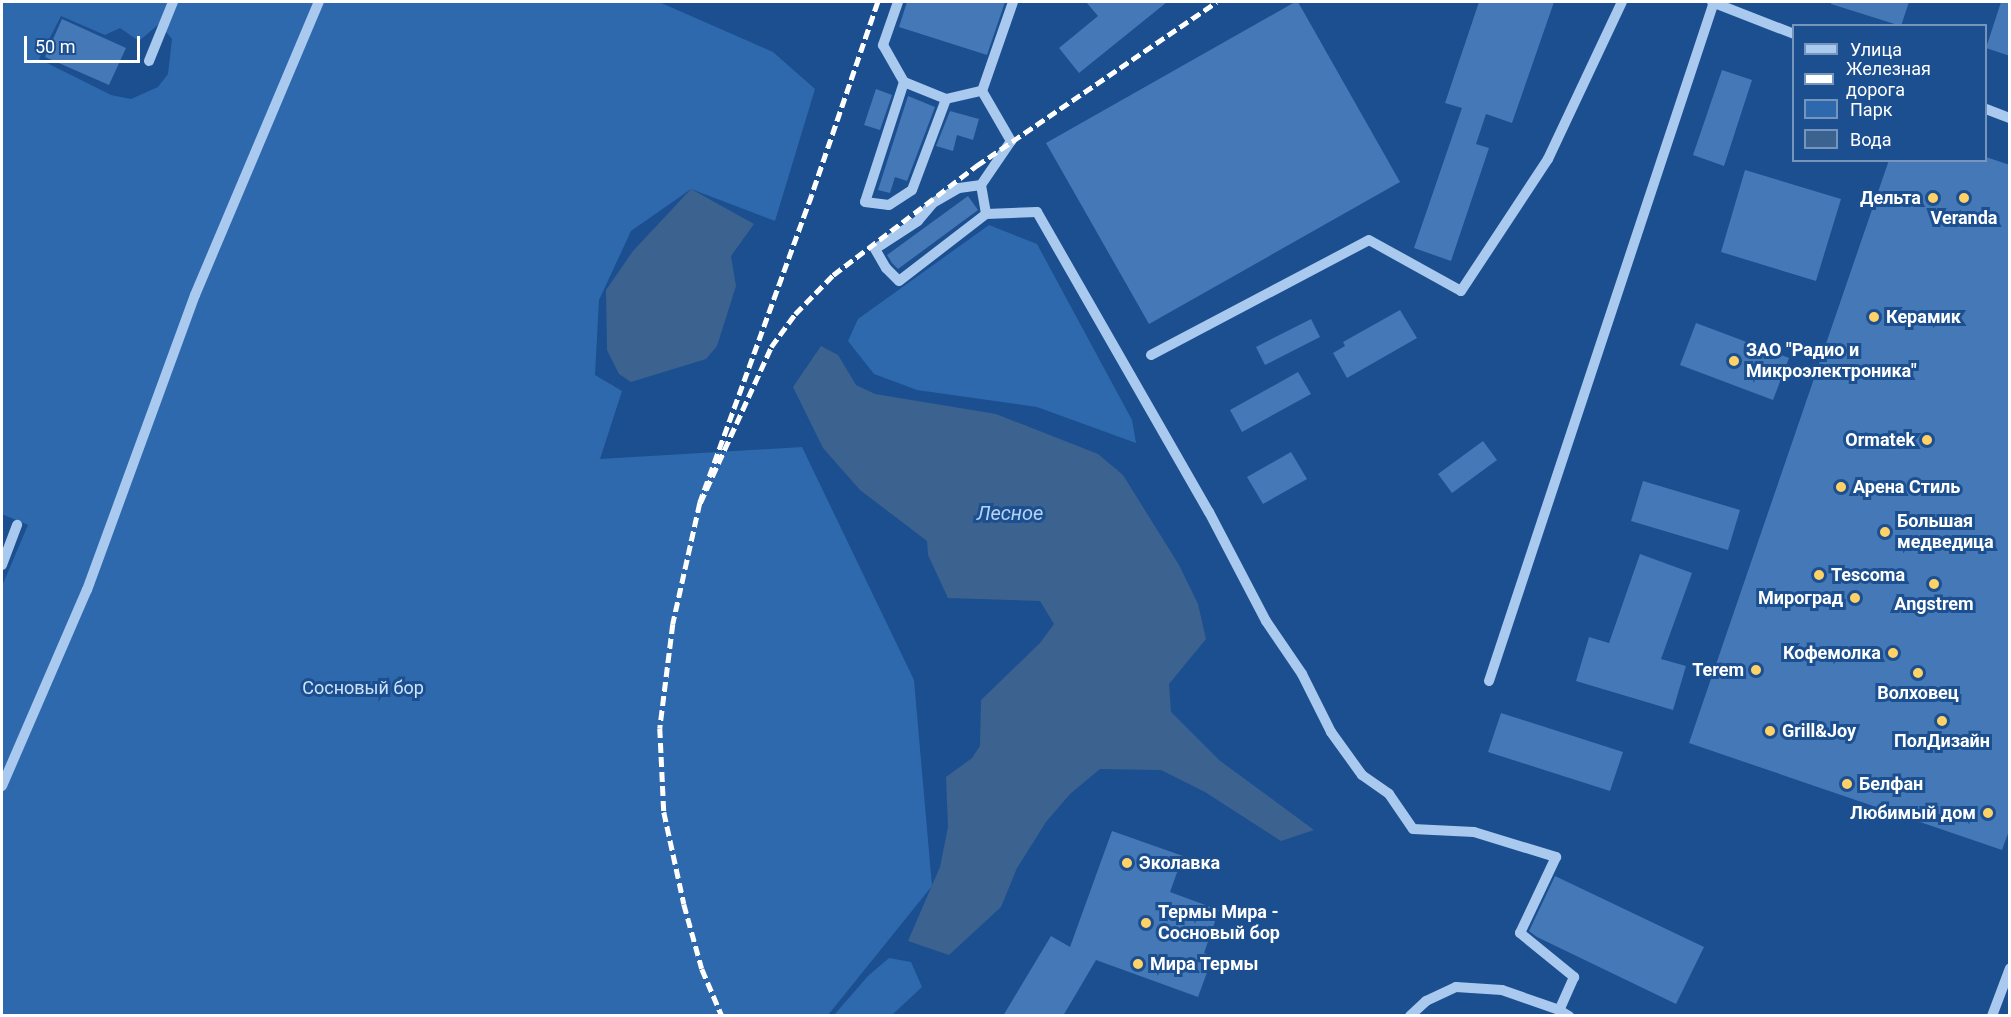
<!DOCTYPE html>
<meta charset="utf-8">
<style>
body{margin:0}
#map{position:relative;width:2011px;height:1017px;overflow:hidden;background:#1b4f8f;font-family:Roboto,sans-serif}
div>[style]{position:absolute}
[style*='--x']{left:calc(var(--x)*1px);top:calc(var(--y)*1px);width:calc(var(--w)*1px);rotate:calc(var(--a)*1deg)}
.green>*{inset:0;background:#2e69ad}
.water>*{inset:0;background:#3c6290}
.building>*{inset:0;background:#4478b7}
.minor>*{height:10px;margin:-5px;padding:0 5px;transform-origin:5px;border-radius:5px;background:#a9c9ee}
.rail>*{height:4.5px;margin-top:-2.25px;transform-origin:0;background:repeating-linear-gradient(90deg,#fff 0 10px,transparent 0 14.5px)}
.dots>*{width:16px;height:16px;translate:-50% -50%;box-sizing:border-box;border:3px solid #1b4f8f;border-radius:50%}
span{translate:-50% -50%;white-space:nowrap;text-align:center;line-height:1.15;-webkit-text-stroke:6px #1b4f8f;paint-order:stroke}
.poi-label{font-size:18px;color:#fff;font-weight:700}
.right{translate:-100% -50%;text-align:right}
.left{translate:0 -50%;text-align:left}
.park-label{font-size:18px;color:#cfe3fa}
.water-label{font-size:20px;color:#b5d3f5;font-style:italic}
.frame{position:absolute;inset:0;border:3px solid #fff;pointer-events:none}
.legend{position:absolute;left:1792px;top:24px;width:195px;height:138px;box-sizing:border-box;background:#1b4f8f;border:2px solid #7695bc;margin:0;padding:8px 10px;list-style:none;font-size:18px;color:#fff}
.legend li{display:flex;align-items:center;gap:12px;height:30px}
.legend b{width:30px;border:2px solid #7695bc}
.scale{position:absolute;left:24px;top:36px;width:116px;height:27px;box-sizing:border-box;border:3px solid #fff;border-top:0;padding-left:8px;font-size:18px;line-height:21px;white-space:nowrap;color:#fff;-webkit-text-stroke:4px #1b4f8f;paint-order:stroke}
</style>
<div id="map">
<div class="green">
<div style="clip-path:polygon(evenodd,2px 2px,659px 2px,773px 52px,815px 89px,775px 221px,691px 189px,631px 231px,599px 300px,595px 375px,622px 391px,600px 459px,802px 447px,914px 680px,932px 886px,828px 1015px,2px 1016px,2px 586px,28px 525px,2px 514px,2px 2px,61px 16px,105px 35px,120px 28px,139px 41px,159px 24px,172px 39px,168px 74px,158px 87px,131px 99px,111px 95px,39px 59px,61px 16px)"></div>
<div style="clip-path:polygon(989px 225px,1037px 244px,1132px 420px,1136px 443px,1037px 407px,917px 390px,874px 374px,848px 341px,858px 319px)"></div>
<div style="clip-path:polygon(889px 958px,911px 962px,922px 987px,892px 1015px,834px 1015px,868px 976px)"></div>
</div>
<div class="water">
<div style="clip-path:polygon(691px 189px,754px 224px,731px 256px,736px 286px,717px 346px,706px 359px,631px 382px,619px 374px,607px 350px,606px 290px,633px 251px)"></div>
<div style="clip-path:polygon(821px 346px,838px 355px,856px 385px,875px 394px,996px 414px,1098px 454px,1123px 475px,1179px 565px,1198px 604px,1206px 639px,1169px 684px,1171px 712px,1219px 760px,1314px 830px,1281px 841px,1205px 792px,1161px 770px,1100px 769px,1070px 794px,1046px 822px,1017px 868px,1001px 907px,949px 955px,908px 941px,940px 867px,948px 827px,946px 777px,972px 758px,980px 746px,981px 700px,1040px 643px,1054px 624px,1040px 601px,948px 598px,928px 555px,927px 541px,860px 490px,823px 448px,793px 387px)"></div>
</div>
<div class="building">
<div style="clip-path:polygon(907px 2px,1005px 2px,987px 55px,899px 27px)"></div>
<div style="clip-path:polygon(1086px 2px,1167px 2px,1079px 73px,1059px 48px,1098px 16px)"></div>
<div style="clip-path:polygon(1295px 2px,1298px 2px,1400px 182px,1149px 324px,1046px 143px)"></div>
<div style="clip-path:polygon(1479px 2px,1554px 2px,1512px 123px,1486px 114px,1476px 144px,1489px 148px,1451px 261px,1414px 248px,1462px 108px,1445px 103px)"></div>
<div style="clip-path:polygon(1831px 2px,1909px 2px,1901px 26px,1831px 4px)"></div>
<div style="clip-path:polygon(2001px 2px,2010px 2px,2010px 56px,1986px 48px)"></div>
<div style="clip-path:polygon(62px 19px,126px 48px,109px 85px,45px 57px)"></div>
<div style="clip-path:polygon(1722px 70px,1752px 80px,1724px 166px,1693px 155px)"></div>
<div style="clip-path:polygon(876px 89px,892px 95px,880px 130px,864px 125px)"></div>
<div style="clip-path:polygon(908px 96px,935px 107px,907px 181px,895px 177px,890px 193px,878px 190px)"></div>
<div style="clip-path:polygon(950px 111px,979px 119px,973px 140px,957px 135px,953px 151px,936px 146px)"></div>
<div style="clip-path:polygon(1986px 157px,2010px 165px,2010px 828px,2002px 850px,1689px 743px,1889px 160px,1986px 160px)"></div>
<div style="clip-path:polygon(1745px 170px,1841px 199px,1816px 281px,1721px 252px)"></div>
<div style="clip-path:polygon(968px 196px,978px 210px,898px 269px,892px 263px,887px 255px)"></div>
<div style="clip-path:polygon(1400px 310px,1417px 338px,1347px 378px,1333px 353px,1345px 346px,1343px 342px)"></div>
<div style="clip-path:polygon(1311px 319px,1320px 337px,1265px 365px,1256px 347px)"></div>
<div style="clip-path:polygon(1696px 323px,1789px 358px,1773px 400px,1680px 365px)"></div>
<div style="clip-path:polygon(1298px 372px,1311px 394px,1242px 432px,1230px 410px)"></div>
<div style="clip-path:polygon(1483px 441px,1497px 460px,1452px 493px,1438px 474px)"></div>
<div style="clip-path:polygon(1291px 452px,1307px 479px,1263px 504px,1247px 477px)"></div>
<div style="clip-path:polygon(1643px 481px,1740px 510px,1728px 550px,1631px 521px)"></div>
<div style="clip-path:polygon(1640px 554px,1692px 573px,1661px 659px,1686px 666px,1673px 710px,1576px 681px,1589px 637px,1609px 643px)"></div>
<div style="clip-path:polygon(1501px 713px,1623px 752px,1610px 791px,1488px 752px)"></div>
<div style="clip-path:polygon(1112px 831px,1183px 856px,1170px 892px,1219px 910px,1204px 953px,1213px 956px,1198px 997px,1096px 960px,1063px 1016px,1003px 1016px,1051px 936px,1070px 947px)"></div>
<div style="clip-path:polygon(1555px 876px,1704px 947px,1676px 1004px,1537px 937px,1529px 931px)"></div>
</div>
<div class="minor">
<div style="--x:898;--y:2;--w:46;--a:109.2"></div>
<div style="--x:883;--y:45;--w:43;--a:60.4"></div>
<div style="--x:904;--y:82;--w:45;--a:22"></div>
<div style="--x:946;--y:99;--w:37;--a:-13"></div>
<div style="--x:1013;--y:2;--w:94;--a:109.2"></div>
<div style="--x:982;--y:91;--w:58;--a:59.9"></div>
<div style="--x:1011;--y:141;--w:53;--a:124.3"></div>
<div style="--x:981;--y:185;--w:29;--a:80"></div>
<div style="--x:986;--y:214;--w:51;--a:-2.2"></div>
<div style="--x:1037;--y:212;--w:346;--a:60.2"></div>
<div style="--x:1209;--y:512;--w:123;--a:62.4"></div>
<div style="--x:1266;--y:621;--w:64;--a:55.8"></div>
<div style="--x:1302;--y:674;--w:65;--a:63.4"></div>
<div style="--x:1331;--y:732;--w:53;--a:54.2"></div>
<div style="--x:1362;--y:775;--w:33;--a:35"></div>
<div style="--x:1389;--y:794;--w:42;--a:55.6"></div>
<div style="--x:1413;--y:829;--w:61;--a:2.8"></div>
<div style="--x:1474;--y:832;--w:86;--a:17"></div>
<div style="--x:1556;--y:857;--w:84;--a:115.3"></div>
<div style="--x:1520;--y:933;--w:70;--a:39.2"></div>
<div style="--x:1574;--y:977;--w:36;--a:114"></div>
<div style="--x:1559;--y:1010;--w:12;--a:31"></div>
<div style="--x:1712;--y:2;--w:88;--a:21.3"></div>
<div style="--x:149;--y:61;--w:64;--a:-67.9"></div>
<div style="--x:904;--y:82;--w:126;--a:108"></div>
<div style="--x:865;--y:202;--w:24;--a:7"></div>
<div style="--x:889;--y:205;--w:27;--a:-33"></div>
<div style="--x:912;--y:190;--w:97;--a:-69.5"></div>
<div style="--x:1986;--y:109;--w:26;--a:21"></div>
<div style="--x:981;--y:185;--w:22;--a:172"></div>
<div style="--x:959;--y:188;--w:30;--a:150"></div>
<div style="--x:933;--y:203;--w:23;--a:130"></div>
<div style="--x:918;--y:221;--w:51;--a:146.9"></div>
<div style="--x:875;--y:249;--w:22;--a:60"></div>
<div style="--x:886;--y:268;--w:18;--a:45"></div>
<div style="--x:899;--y:281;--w:110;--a:-37.6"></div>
<div style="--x:1151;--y:355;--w:246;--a:-27.8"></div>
<div style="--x:1369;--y:240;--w:105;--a:29"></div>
<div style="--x:1461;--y:291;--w:158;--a:-56.6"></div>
<div style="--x:1548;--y:159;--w:174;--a:-64.8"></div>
<div style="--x:2;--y:565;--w:43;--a:-69.4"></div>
<div style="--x:1489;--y:681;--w:715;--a:-71.67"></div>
<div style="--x:2;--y:786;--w:214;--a:-66.6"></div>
<div style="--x:87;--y:590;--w:314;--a:-69.9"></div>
<div style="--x:195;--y:295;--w:318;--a:-67.1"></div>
<div style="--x:1410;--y:1016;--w:22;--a:-43"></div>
<div style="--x:1426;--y:1001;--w:33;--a:-25"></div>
<div style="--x:1456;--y:987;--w:46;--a:3.7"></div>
<div style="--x:1502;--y:990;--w:60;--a:19.3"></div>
<div style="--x:1992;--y:1016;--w:51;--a:-69.4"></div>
</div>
<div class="rail">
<div style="--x:878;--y:2;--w:204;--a:108.9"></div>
<div style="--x:812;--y:195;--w:328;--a:110"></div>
<div style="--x:700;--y:503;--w:171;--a:-65.5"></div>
<div style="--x:771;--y:347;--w:41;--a:-54"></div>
<div style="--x:795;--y:314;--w:54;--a:-45.7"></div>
<div style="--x:833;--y:275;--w:180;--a:-37.3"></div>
<div style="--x:976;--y:166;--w:291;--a:-34.3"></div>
<div style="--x:700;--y:503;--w:124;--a:102.6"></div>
<div style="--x:673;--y:624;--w:105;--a:97.1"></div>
<div style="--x:660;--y:728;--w:84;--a:87.3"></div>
<div style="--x:664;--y:812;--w:94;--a:77.7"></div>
<div style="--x:684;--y:904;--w:67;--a:74.5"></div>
<div style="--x:702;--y:969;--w:51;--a:66.9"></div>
</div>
<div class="dots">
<div style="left:1933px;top:198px;background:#ffd166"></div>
<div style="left:1964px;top:198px;background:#ffd166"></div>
<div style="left:1874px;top:317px;background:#ffd166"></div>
<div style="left:1734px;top:361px;background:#ffd166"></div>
<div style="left:1927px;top:440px;background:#ffd166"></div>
<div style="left:1841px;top:487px;background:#ffd166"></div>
<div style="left:1885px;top:532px;background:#ffd166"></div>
<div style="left:1819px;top:575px;background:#ffd166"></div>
<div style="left:1934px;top:584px;background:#ffd166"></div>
<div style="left:1855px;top:598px;background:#ffd166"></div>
<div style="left:1893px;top:653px;background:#ffd166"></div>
<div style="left:1756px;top:670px;background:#ffd166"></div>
<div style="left:1918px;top:673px;background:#ffd166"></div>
<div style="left:1942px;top:721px;background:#ffd166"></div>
<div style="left:1770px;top:731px;background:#ffd166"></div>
<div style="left:1847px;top:784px;background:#ffd166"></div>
<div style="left:1988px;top:813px;background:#ffd166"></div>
<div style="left:1127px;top:863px;background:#ffd166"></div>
<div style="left:1146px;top:923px;background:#ffd166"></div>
<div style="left:1138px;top:964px;background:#ffd166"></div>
</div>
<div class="poi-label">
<span class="right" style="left:1921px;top:198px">Дельта</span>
<span style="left:1964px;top:218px">Veranda</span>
<span class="left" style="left:1886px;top:317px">Керамик</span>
<span class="left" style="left:1746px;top:361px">ЗАО "Радио и<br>Микроэлектроника"</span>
<span class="right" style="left:1915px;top:440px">Ormatek</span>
<span class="left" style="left:1853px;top:487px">Арена Стиль</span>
<span class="left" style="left:1897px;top:532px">Большая<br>медведица</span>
<span class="left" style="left:1831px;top:575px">Tescoma</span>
<span class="right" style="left:1843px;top:598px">Мироград</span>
<span style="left:1934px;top:604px">Angstrem</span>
<span class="right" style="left:1881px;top:653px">Кофемолка</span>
<span class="right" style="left:1744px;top:670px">Terem</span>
<span style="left:1918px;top:693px">Волховец</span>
<span class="left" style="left:1782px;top:731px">Grill&amp;Joy</span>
<span style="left:1942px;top:741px">ПолДизайн</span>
<span class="left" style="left:1859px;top:784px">Белфан</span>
<span class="right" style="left:1976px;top:813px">Любимый дом</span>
<span class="left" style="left:1139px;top:863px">Эколавка</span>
<span class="left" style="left:1158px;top:923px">Термы Мира -<br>Сосновый бор</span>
<span class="left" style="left:1150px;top:964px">Мира Термы</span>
</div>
<div class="park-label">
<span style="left:363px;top:688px">Сосновый бор</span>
</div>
<div class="water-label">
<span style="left:1010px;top:513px">Лесное</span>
</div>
<div class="frame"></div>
<ul class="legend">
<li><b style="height:8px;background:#a9c9ee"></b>Улица</li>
<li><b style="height:8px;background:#fff"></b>Железная дорога</li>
<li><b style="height:16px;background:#2e69ad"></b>Парк</li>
<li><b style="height:16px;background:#3c6290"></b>Вода</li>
</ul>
<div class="scale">50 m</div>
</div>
